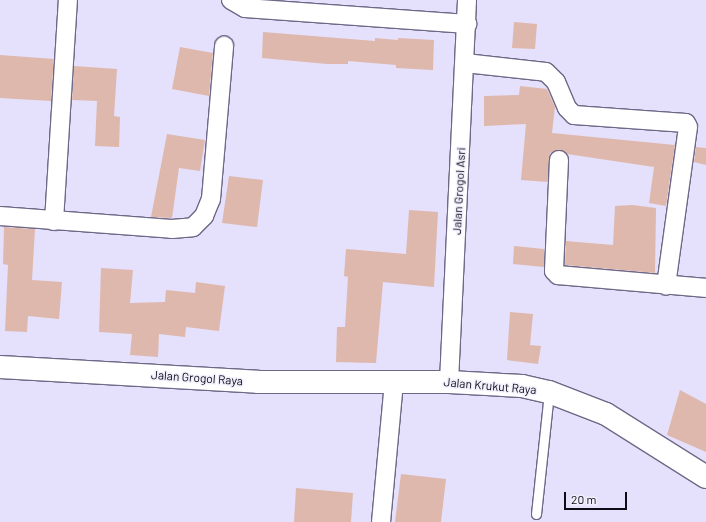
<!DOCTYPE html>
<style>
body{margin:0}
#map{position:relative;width:706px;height:522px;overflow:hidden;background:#e5e0fb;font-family:Barlow,sans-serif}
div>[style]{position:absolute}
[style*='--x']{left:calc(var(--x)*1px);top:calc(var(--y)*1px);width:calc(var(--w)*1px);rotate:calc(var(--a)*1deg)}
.building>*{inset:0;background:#deb8ad}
.roads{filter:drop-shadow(1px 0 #6e6886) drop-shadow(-1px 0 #6e6886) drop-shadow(0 1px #6e6886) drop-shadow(0 -1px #6e6886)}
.lane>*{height:9px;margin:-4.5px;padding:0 4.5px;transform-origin:4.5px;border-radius:4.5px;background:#fff}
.street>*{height:18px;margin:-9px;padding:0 9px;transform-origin:9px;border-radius:9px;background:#fff}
.secondary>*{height:22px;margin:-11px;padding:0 11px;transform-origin:11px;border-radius:11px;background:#fff}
span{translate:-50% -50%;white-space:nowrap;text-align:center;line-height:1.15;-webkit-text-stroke:3px #f2effd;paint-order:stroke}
.street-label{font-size:12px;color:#0e0b17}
.scale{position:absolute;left:564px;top:492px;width:63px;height:18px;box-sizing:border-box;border:2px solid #0e0b17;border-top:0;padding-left:5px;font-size:12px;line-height:14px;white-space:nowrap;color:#0e0b17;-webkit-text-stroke:3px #f2effd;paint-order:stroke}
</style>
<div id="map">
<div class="building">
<div style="clip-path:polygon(514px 22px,537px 24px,535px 49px,512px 48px)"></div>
<div style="clip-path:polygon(263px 32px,375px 41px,375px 38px,398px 40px,398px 38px,434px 40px,433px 70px,396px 68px,396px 65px,348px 61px,348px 64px,327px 64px,262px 58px)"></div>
<div style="clip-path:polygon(180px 47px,213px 53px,209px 96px,172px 89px)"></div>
<div style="clip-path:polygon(0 55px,54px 59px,51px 101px,0 98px)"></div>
<div style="clip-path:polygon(74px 66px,117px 69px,114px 116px,120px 117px,119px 147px,95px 146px,97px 101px,72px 100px)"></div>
<div style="clip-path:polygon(520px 86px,547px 89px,555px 107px,552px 133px,675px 145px,666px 206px,649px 203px,654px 167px,567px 154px,560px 150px,550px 153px,548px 182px,521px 180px,526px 124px,484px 126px,484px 96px,519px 95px)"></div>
<div style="clip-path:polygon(167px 134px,205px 140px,200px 171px,179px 168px,172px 218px,151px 217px)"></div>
<div style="clip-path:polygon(696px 147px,706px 148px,706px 165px,694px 162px)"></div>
<div style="clip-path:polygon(229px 176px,263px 180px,257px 227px,222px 223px)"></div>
<div style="clip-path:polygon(632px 205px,656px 208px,655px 273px,565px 265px,566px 241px,613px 245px,615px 206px)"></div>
<div style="clip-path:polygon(409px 210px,438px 212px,434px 287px,383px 282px,376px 363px,336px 362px,337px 327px,345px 327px,348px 277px,344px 276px,346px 249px,406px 254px)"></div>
<div style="clip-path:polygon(4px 227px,35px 229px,32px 280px,62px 282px,59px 319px,28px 316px,27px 332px,5px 331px,8px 265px,3px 264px)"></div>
<div style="clip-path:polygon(514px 246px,544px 249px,544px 267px,513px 264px)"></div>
<div style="clip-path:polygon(101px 268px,133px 270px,130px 303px,165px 302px,166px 290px,195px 293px,196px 282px,225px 286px,219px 331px,186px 327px,185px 337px,159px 334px,158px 357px,130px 355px,132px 334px,99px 332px)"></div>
<div style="clip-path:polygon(510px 312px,533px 314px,530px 345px,541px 346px,538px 364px,507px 360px)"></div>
<div style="clip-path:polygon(680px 390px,706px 404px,706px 452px,667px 435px)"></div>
<div style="clip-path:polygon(401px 474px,446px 479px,441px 522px,395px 522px)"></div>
<div style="clip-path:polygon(296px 488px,353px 493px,351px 522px,294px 522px)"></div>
</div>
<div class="roads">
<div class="lane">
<div style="--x:536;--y:514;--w:123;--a:-83.9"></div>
</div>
<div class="street">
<div style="--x:231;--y:0;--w:16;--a:30"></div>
<div style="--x:245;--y:8;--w:223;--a:4.1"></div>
<div style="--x:465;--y:63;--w:81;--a:6.3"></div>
<div style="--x:546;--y:72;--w:14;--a:45"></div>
<div style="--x:556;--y:82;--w:28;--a:67"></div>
<div style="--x:567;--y:108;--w:10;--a:45"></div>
<div style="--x:574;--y:115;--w:112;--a:4.1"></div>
<div style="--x:686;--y:123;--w:4;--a:63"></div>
<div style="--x:688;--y:127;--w:160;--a:97.9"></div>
<div style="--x:559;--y:160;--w:111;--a:92.6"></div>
<div style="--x:554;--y:271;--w:6;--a:45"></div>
<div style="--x:558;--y:275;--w:149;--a:5"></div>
<div style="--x:0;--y:216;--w:172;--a:4.3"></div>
<div style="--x:172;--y:229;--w:21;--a:-5"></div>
<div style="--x:193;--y:227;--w:16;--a:-45"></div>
<div style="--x:204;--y:216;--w:18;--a:-68"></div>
<div style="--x:211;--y:199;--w:154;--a:-85.1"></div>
<div style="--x:54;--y:221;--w:221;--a:-86.4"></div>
<div style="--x:449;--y:382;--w:382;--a:-87.3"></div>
<div style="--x:381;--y:522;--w:141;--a:-84.7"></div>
</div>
<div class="secondary">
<div style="--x:0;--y:367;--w:258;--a:3.3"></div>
<div style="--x:258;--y:382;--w:191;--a:0"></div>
<div style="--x:449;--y:382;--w:73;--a:3.1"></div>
<div style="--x:522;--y:386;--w:28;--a:13"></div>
<div style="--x:549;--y:392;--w:61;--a:21.1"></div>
<div style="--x:606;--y:414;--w:118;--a:32.2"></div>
</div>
</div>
<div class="street-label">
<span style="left:459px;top:191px;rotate:-87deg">Jalan Grogol Asri</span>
<span style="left:197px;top:378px;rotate:4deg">Jalan Grogol Raya</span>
<span style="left:490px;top:386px;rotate:5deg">Jalan Krukut Raya</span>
</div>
<div class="scale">20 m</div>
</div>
